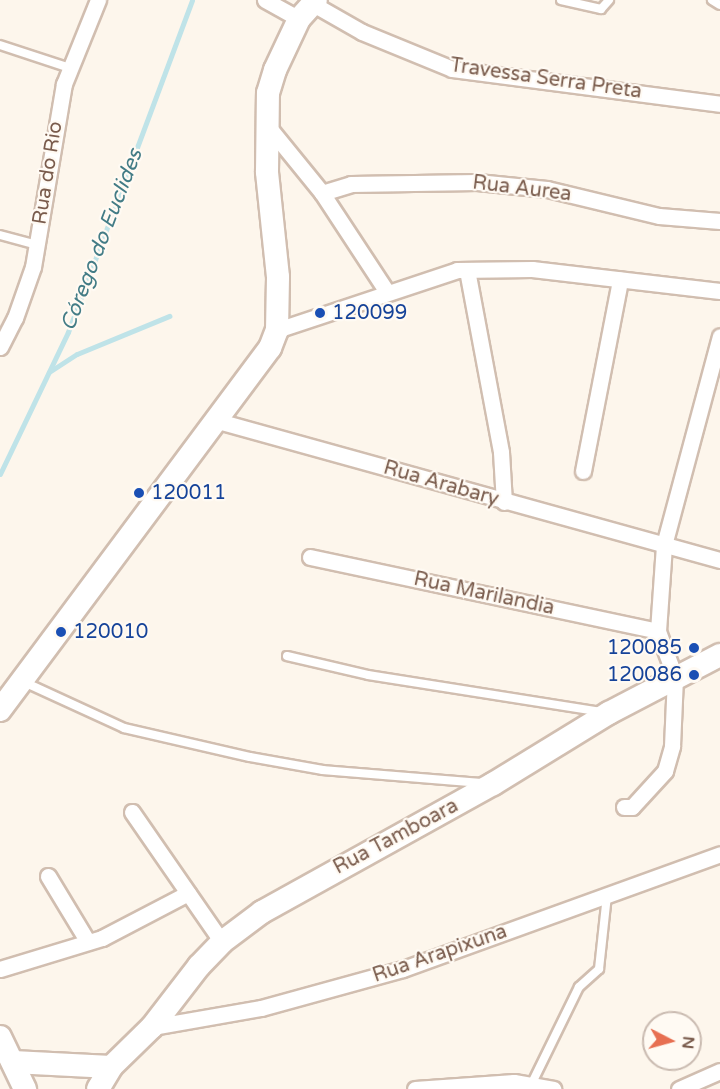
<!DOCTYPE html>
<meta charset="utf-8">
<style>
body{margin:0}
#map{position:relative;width:720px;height:1089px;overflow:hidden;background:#fdf6ec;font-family:"Varela Round",sans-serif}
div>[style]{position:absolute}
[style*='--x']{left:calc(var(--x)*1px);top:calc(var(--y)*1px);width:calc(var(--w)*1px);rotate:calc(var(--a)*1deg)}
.stream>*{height:5px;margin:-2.5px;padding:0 2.5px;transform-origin:2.5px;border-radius:2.5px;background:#bfe3e8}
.roads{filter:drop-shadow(2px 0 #d1beb0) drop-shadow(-2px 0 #d1beb0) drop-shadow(0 2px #d1beb0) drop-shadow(0 -2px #d1beb0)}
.lane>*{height:8px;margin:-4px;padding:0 4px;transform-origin:4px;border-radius:4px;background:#fff}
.street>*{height:15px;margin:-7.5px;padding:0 7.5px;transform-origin:7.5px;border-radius:7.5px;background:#fff}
.secondary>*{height:22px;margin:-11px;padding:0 11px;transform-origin:11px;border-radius:11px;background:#fff}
.dots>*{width:16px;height:16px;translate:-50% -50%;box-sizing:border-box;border:3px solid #fffaf3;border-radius:50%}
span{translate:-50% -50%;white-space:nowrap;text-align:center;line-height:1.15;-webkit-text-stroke:4.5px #fffaf3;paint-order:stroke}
.street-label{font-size:20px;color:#7a5c4d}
.transit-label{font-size:20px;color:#164399}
.left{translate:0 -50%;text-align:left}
.right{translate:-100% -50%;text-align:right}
.water-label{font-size:21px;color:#437c86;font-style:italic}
.north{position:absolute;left:642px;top:1011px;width:60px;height:60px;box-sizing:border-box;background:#fffaf3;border:2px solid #cabbb1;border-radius:50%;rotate:96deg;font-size:16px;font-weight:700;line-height:24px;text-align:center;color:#7a5c4d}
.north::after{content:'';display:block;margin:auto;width:21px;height:27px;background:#e76f51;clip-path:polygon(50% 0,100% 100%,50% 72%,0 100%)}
</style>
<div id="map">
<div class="stream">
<div style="--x:49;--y:372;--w:33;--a:-33"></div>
<div style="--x:77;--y:354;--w:100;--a:-22.4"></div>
<div style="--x:0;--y:474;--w:157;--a:-64.4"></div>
<div style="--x:68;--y:332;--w:354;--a:-69.5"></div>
</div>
<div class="roads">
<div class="lane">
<div style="--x:561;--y:0;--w:41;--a:12.7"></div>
<div style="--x:601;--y:9;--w:12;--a:-48"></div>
<div style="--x:712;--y:0;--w:9;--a:32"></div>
<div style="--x:0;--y:45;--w:74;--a:18.2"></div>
<div style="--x:0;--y:235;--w:38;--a:15"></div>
<div style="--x:287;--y:656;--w:83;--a:13.2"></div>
<div style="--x:368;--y:675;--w:236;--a:9"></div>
<div style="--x:24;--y:682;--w:110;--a:24.7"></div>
<div style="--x:124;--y:728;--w:129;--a:13"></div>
<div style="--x:250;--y:757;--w:74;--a:10.1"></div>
<div style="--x:323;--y:770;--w:158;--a:4.7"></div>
<div style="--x:531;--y:1085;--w:109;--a:-63.9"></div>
<div style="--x:579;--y:987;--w:27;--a:-42"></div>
<div style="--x:599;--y:969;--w:74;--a:-83.8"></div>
</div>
<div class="street">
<div style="--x:265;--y:0;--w:39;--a:29"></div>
<div style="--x:313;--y:4;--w:56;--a:29.7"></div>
<div style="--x:362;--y:32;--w:97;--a:22.3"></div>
<div style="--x:452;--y:69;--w:270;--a:7.4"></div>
<div style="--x:266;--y:124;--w:89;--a:50.9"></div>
<div style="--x:322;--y:193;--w:118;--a:56.7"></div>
<div style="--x:322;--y:193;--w:30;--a:-17"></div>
<div style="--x:351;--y:184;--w:126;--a:-0.9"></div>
<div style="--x:477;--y:182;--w:70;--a:5.7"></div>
<div style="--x:547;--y:189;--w:115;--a:13.6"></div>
<div style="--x:659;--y:216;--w:61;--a:4.7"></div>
<div style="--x:467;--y:270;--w:185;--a:79.4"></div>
<div style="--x:501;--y:452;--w:50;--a:86.6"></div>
<div style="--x:277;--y:330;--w:190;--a:-18.4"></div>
<div style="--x:457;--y:270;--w:75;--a:-0.8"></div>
<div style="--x:532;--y:269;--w:189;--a:6.7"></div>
<div style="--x:0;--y:347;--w:33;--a:-63"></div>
<div style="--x:15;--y:318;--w:54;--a:-70.6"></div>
<div style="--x:33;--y:267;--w:186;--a:-80.4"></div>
<div style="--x:64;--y:84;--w:91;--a:-68"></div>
<div style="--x:218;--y:421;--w:521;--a:15.48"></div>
<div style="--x:583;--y:471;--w:195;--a:-79"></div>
<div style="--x:310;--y:557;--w:356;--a:12"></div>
<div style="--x:624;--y:807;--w:8;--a:0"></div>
<div style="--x:632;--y:807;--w:49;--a:-47.5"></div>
<div style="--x:665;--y:771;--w:26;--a:-74"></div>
<div style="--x:672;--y:746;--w:69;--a:-87.5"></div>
<div style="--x:675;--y:677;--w:49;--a:-110.3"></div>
<div style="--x:658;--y:631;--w:86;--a:-86"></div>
<div style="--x:664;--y:545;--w:216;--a:-75"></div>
<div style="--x:132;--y:812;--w:158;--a:55.3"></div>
<div style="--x:48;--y:876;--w:77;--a:58.8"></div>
<div style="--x:0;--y:969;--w:107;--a:-16.9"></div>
<div style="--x:102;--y:938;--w:97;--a:-27.6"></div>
<div style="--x:152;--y:1027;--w:111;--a:-9.9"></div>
<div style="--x:261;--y:1008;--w:147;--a:-15.4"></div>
<div style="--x:403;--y:969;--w:337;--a:-19.9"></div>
<div style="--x:415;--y:1089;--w:99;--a:-4"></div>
<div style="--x:514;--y:1082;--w:40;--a:10"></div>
<div style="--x:679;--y:1089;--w:45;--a:-23.7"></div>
</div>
<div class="secondary">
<div style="--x:0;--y:710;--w:452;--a:-53.3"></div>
<div style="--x:270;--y:348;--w:19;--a:-69"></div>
<div style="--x:277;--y:330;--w:53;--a:-88.9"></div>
<div style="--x:278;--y:277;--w:106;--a:-96"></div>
<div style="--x:267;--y:172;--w:79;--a:-89.3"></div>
<div style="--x:268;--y:93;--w:24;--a:-73"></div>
<div style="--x:275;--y:70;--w:56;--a:-64.8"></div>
<div style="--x:299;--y:19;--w:25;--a:-48"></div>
<div style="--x:0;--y:1037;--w:58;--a:64.3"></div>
<div style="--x:13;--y:1062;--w:98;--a:2.9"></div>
<div style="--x:98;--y:1089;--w:26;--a:-59"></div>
<div style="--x:111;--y:1067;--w:57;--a:-44.3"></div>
<div style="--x:152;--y:1027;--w:77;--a:-52.4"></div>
<div style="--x:199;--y:966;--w:33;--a:-46"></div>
<div style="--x:222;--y:942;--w:50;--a:-36.9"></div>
<div style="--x:262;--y:912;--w:264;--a:-29"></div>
<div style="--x:493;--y:784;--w:136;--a:-31.5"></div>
<div style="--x:609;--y:713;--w:125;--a:-27.6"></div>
</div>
</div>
<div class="dots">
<div style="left:320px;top:313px;background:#1a4fb4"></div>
<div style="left:139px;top:493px;background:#1a4fb4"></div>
<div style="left:61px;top:632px;background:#1a4fb4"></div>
<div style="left:694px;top:648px;background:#1a4fb4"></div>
<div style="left:694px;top:675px;background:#1a4fb4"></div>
</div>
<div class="street-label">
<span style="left:546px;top:79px;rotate:8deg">Travessa Serra Preta</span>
<span style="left:48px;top:173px;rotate:-81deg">Rua do Rio</span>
<span style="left:522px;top:189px;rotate:7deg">Rua Aurea</span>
<span style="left:441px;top:484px;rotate:16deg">Rua Arabary</span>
<span style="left:484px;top:594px;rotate:12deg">Rua Marilandia</span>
<span style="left:396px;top:837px;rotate:-28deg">Rua Tamboara</span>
<span style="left:440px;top:954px;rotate:-19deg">Rua Arapixuna</span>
</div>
<div class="transit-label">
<span class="left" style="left:332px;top:313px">120099</span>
<span class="left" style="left:151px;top:493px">120011</span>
<span class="left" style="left:73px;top:632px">120010</span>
<span class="right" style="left:682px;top:648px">120085</span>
<span class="right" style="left:682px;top:675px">120086</span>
</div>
<div class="water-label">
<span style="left:102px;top:240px;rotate:-69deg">Córego do Euclides</span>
</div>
<div class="north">N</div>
</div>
